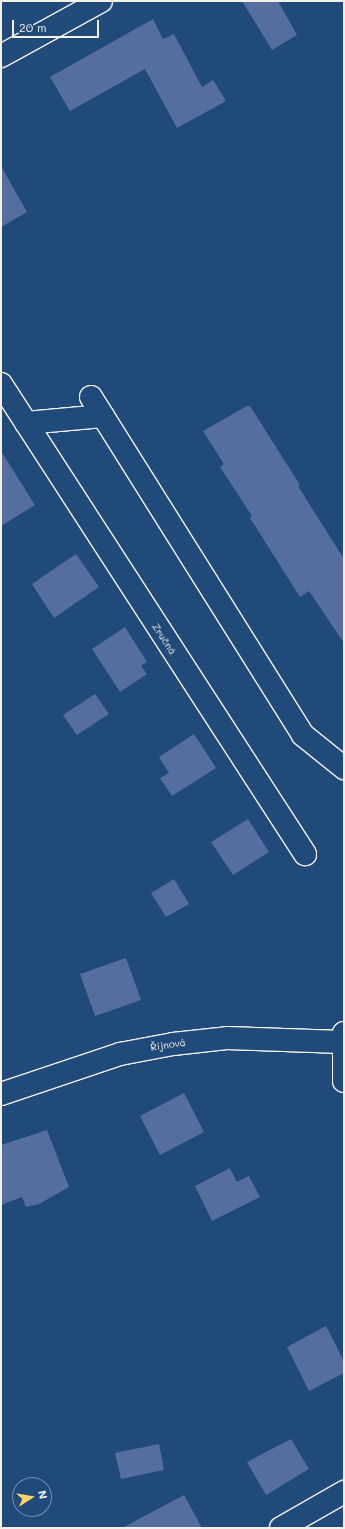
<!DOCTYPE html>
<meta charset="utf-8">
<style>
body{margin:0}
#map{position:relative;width:345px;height:1529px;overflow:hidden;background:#1f4a7a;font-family:Mali,sans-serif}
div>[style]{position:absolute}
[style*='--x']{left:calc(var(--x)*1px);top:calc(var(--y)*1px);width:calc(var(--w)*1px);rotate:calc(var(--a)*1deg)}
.building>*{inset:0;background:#566e9e}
.roads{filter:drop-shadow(1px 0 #f4f1e8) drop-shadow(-1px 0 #f4f1e8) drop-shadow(0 1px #f4f1e8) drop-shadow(0 -1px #f4f1e8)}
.street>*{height:22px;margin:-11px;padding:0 11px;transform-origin:11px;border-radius:11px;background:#1f4a7a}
.secondary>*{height:22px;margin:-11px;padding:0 11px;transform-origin:11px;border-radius:11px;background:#1f4a7a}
span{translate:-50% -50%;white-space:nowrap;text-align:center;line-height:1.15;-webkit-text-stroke:4px #1f4a7a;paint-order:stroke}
.street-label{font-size:10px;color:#f4f1e8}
.frame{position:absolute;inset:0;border:2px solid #f4f1e8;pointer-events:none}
.north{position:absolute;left:12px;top:1477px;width:40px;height:40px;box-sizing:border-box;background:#1f4a7a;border:1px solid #748da6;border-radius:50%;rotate:78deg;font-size:11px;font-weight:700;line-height:16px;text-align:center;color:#f4f1e8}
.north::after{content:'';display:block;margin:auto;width:14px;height:18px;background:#ffd166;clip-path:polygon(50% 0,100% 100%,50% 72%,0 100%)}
.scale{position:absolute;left:12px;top:20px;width:87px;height:18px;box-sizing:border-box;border:2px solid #f4f1e8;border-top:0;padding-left:5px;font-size:12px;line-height:14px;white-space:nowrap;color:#f4f1e8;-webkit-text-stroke:3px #1f4a7a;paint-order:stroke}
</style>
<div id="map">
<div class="building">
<div style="clip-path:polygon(242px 1px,278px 1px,297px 35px,272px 50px)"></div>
<div style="clip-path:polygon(153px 19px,163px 39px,174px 34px,202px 87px,213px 80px,226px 101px,177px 128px,145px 69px,70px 111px,50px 77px)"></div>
<div style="clip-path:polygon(1px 166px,27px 212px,1px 227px)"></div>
<div style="clip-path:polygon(247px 406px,250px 406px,300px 485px,298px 486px,344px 559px,344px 643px,309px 591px,300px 597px,250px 518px,252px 516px,220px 467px,224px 464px,203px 431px)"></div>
<div style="clip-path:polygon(1px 451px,35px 505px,1px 526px)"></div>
<div style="clip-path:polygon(76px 554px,99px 587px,54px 618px,32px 584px)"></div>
<div style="clip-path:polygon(125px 627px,147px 662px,141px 666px,147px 674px,120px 692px,92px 649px)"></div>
<div style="clip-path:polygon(95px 694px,109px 714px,77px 735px,63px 715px)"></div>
<div style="clip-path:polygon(194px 734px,216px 768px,172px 796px,160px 778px,169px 773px,159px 757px)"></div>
<div style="clip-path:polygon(248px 819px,269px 852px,233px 875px,211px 842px)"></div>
<div style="clip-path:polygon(174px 879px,189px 904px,166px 917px,151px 893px)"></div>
<div style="clip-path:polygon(126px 958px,141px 1000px,95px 1016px,80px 974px)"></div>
<div style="clip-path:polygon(184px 1093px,204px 1132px,160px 1155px,140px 1116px)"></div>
<div style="clip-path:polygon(47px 1130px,69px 1187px,39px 1204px,26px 1207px,22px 1197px,1px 1205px,1px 1145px)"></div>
<div style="clip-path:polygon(230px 1168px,237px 1182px,249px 1176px,260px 1197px,212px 1221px,195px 1186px)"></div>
<div style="clip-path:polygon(326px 1326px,344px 1361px,344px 1373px,309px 1391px,287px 1347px)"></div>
<div style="clip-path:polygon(291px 1439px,309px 1469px,266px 1495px,247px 1462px)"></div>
<div style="clip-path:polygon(159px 1444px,164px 1470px,121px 1479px,115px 1453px)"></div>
<div style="clip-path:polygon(184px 1495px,202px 1528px,122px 1528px)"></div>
</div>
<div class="roads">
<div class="street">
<div style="--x:1;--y:384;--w:560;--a:57.1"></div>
<div style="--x:91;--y:397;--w:399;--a:57.9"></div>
<div style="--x:303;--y:735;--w:53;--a:38.8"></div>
<div style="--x:26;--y:423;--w:77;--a:-5.2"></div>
<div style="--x:344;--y:1033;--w:48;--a:90"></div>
<div style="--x:1;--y:1094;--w:126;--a:-18.6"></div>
<div style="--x:120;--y:1054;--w:54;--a:-10.7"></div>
<div style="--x:173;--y:1044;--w:54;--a:-6.3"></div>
<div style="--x:227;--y:1038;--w:115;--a:2"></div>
<div style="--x:281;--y:1528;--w:73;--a:-29.7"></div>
</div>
<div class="secondary">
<div style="--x:1;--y:56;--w:114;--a:-28.8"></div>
</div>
</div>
<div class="street-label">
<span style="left:164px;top:639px;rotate:57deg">Zručná</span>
<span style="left:168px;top:1045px;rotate:-9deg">Říjnová</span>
</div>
<div class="frame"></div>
<div class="north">N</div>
<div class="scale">20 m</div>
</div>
